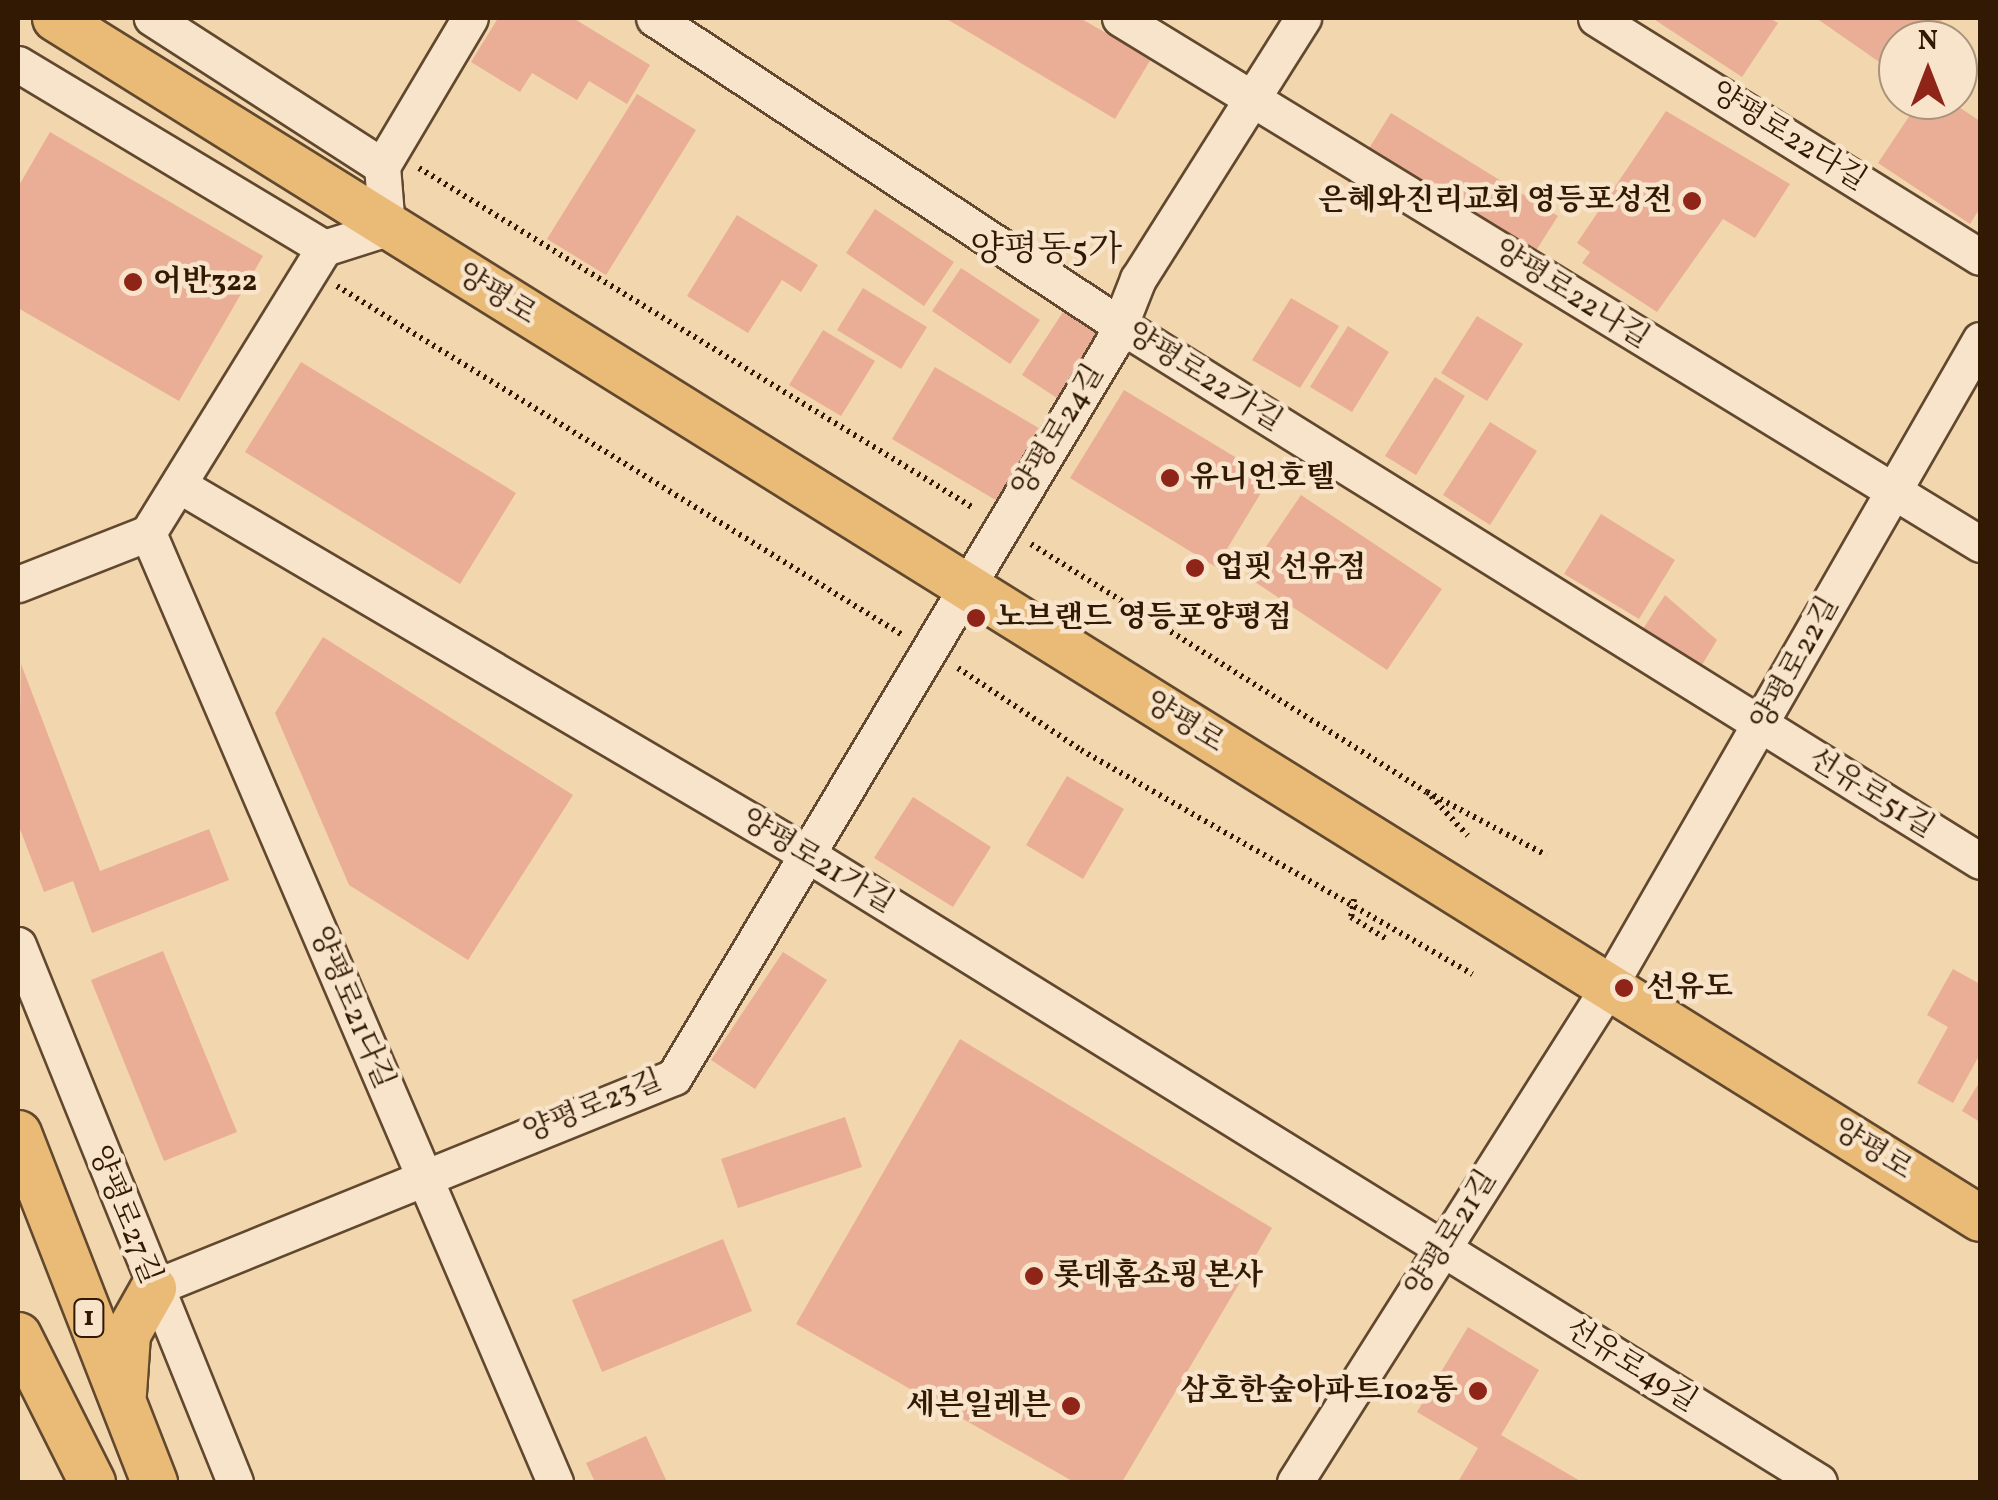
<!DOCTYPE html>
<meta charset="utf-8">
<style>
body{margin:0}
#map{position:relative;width:1998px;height:1500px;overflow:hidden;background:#f2d6ad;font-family:Vollkorn,"Noto Serif KR",serif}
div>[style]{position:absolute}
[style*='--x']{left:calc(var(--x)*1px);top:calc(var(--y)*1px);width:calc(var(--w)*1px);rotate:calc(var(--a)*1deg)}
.building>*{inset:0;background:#eaae97}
.path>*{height:6px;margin-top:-3px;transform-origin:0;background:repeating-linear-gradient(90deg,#311904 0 2.5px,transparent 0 7.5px)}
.roads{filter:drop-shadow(2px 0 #61482e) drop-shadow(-2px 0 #61482e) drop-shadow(0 2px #61482e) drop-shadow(0 -2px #61482e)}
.minor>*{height:35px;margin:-17.5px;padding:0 17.5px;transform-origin:17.5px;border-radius:17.5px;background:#f7e4ca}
.major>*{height:45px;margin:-22.5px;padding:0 22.5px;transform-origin:22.5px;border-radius:22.5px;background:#e9bb76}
.dots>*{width:28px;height:28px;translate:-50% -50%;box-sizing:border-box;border:5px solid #f7e4ca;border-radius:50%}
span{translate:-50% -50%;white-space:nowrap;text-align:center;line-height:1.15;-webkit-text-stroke:9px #f7e4ca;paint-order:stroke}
.shield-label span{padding:2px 8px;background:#f7e4ca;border:2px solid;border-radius:8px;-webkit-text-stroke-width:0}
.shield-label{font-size:28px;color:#311904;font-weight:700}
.street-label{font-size:30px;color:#311904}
.poi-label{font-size:30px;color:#311904;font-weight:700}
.right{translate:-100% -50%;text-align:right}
.left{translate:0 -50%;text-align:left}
.quarter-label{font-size:35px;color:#311904}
.frame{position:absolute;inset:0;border:20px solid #311904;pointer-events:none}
.north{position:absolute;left:1878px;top:20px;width:100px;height:100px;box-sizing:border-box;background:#f7e4ca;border:2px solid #a8937b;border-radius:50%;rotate:0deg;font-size:28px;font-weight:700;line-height:40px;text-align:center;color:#311904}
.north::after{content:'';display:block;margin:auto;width:35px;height:45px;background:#8f2418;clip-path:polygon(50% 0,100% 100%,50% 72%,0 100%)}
</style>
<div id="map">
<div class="building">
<div style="clip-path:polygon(498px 18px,573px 18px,650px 65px,627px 104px,589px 81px,577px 100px,532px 73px,520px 92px,471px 62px)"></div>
<div style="clip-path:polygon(945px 18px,1080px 18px,1151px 59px,1115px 119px)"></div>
<div style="clip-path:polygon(1652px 18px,1770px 18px,1778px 23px,1742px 77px)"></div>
<div style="clip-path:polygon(1816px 18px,1943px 18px,1929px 40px,1898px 40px,1898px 75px)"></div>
<div style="clip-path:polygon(637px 94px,696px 130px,606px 275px,547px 239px)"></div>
<div style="clip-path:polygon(1920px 100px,1948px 100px,1980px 121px,1980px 208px,1970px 224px,1878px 163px)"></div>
<div style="clip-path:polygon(1666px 111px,1790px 184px,1755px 238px,1723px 219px,1657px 312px,1582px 263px,1590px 252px,1577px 243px)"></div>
<div style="clip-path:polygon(1391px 113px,1558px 216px,1530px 260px,1363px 158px)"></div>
<div style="clip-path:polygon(50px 132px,263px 256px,179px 401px,18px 308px,18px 187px)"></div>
<div style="clip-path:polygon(875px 209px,954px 262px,924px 306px,846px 253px)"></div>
<div style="clip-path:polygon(737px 215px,818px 265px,801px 292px,782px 280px,748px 333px,687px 296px)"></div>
<div style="clip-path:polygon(961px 268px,1040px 320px,1010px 364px,932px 311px)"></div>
<div style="clip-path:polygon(863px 288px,927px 327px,901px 369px,837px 330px)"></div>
<div style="clip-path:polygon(1291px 298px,1339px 326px,1300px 388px,1252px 360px)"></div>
<div style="clip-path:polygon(1063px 312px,1101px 336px,1060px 400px,1022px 375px)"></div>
<div style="clip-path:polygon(1477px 316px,1523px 344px,1487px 401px,1441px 373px)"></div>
<div style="clip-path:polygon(1348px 326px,1389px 352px,1352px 412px,1310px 387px)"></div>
<div style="clip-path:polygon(823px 330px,875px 361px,841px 416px,789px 385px)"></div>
<div style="clip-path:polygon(301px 362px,516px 493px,460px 584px,245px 452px)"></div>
<div style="clip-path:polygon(935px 367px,1042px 430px,999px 502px,892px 439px)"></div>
<div style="clip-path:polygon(1435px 377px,1465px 396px,1416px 475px,1385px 456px)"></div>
<div style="clip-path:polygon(1124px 390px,1270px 478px,1216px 567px,1070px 478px)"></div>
<div style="clip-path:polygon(1490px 422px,1537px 451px,1490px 525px,1443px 495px)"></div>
<div style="clip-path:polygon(1301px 495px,1442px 589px,1387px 670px,1246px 576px)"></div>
<div style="clip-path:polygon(1601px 514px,1675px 560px,1639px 619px,1564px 574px)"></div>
<div style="clip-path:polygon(1665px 595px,1717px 640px,1702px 665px,1643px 629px)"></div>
<div style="clip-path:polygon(323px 637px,573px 795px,468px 960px,349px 885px,275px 713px)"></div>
<div style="clip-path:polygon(21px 664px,100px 871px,209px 829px,229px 880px,92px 933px,73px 881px,44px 892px,18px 824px)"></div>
<div style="clip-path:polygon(1067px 776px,1124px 809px,1083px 879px,1026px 845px)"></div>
<div style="clip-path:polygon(913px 797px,991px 847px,953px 907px,874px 858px)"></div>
<div style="clip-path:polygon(163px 951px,237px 1132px,164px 1161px,91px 980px)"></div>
<div style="clip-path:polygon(783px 952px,827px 980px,755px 1089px,711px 1060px)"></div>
<div style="clip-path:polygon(1953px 969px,1980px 984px,1980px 1054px,1953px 1103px,1917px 1083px,1948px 1027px,1927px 1015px)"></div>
<div style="clip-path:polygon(960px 1039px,1272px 1228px,1122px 1482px,1074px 1482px,796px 1324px)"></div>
<div style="clip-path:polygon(1980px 1081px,1980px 1122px,1962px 1111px)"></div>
<div style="clip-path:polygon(845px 1117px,862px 1167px,738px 1208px,721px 1159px)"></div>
<div style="clip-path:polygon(723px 1239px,752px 1311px,602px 1372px,572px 1300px)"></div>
<div style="clip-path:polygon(1468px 1327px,1539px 1370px,1501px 1435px,1582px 1482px,1458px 1482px,1478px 1448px,1417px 1412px)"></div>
<div style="clip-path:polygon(646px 1436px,667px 1482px,595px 1482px,586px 1463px)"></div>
</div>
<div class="path">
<div style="--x:419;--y:168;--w:652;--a:31.52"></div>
<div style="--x:337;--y:286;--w:663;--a:31.68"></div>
<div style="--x:1031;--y:544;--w:467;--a:32.1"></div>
<div style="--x:1427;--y:792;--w:135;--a:27.9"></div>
<div style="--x:958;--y:668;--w:148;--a:33.7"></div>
<div style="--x:1081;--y:750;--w:451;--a:29.8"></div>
<div style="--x:1431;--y:796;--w:54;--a:47.2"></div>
<div style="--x:1354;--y:899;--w:18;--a:99"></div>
<div style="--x:1351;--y:917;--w:44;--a:31.9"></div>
</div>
<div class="roads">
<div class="minor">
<div style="--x:654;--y:18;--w:558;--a:33.38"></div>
<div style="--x:1120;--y:325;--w:1013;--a:31.93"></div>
<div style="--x:1120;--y:18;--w:1008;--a:31.45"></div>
<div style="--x:1596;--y:18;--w:452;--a:31.9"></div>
<div style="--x:18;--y:64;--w:357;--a:31"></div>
<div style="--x:324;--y:248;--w:66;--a:-17.6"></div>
<div style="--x:387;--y:228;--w:62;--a:-94.6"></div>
<div style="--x:382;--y:166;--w:274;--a:-147.2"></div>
<div style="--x:382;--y:166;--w:172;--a:-59.3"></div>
<div style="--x:184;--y:488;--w:720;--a:30.45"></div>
<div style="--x:805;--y:853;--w:1193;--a:31.81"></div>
<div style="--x:148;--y:533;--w:1033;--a:66.79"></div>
<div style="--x:18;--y:584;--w:140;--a:-21.4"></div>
<div style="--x:148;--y:533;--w:335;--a:-58.3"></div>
<div style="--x:18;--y:945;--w:579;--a:68"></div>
<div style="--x:153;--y:1288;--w:562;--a:-22.05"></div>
<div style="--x:674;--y:1077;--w:856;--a:-59.15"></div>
<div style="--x:1113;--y:342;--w:68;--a:-68.4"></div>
<div style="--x:1138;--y:279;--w:309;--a:-57.7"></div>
<div style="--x:1295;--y:1482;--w:587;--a:-57.66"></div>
<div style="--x:1609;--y:986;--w:745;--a:-60.13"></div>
</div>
<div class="major">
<div style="--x:55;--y:18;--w:2268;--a:31.94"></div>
<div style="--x:18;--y:1133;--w:375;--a:68.7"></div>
<div style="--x:18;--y:1335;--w:165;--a:63.3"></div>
<div style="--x:123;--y:1393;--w:59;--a:-86.1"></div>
<div style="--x:127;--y:1334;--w:53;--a:-60.5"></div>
</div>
</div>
<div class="dots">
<div style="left:1692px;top:201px;background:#8f2418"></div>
<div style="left:133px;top:282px;background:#8f2418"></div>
<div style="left:1170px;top:478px;background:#8f2418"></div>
<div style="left:1195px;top:568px;background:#8f2418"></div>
<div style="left:976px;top:618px;background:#8f2418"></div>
<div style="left:1624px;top:988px;background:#8f2418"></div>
<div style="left:1034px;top:1276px;background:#8f2418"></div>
<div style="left:1478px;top:1391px;background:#8f2418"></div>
<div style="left:1071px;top:1406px;background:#8f2418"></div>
</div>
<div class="shield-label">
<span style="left:89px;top:1318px">1</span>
</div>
<div class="street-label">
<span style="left:1788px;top:137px;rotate:32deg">양평로22다길</span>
<span style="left:496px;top:295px;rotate:32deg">양평로</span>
<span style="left:1571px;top:295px;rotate:32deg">양평로22나길</span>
<span style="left:1204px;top:378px;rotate:32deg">양평로22가길</span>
<span style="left:1059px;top:431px;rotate:-59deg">양평로24길</span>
<span style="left:1796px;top:664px;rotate:-61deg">양평로22길</span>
<span style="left:1184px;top:723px;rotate:32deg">양평로</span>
<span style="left:1871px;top:794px;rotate:32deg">선유로51길</span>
<span style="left:817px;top:862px;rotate:31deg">양평로21가길</span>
<span style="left:351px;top:1008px;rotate:67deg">양평로21다길</span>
<span style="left:593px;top:1107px;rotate:-22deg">양평로23길</span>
<span style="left:1872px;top:1150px;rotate:32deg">양평로</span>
<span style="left:124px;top:1215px;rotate:68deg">양평로27길</span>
<span style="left:1452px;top:1234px;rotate:-58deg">양평로21길</span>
<span style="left:1631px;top:1366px;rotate:32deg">선유로49길</span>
</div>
<div class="poi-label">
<span class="right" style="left:1672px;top:201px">은혜와진리교회 영등포성전</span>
<span class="left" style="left:153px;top:282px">어반322</span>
<span class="left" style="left:1190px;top:478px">유니언호텔</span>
<span class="left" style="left:1215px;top:568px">업핏 선유점</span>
<span class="left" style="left:996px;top:618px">노브랜드 영등포양평점</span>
<span class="left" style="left:1646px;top:988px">선유도</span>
<span class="left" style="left:1054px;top:1276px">롯데홈쇼핑 본사</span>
<span class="right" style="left:1458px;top:1391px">삼호한숲아파트102동</span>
<span class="right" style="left:1051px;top:1406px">세븐일레븐</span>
</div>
<div class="quarter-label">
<span style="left:1046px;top:251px">양평동5가</span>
</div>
<div class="frame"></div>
<div class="north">N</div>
</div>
